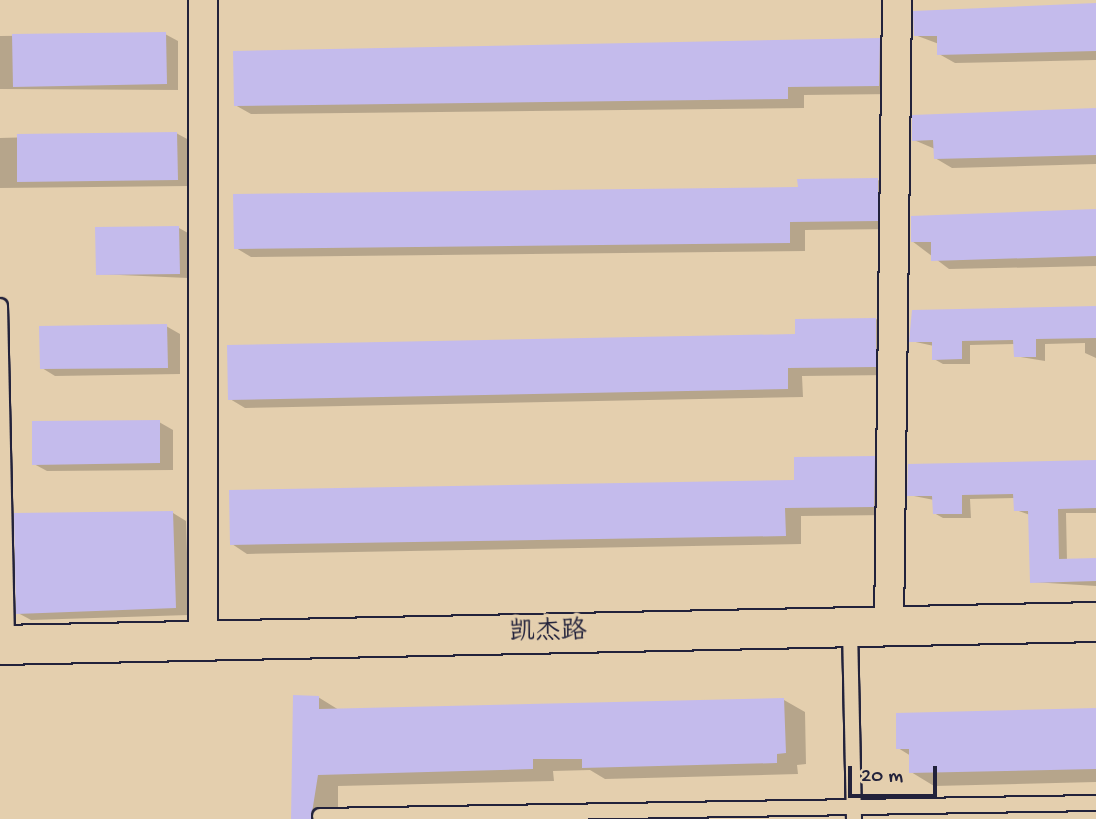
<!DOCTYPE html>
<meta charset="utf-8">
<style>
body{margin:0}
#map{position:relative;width:1096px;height:819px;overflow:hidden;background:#e4cfae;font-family:"Gochi Hand","LXGW WenKai TC",sans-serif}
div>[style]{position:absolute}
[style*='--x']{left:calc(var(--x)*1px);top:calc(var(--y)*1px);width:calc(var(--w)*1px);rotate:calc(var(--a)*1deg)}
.shadow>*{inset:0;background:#0003}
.building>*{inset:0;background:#c4bbec}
.roads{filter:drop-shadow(2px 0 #22223b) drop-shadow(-2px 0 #22223b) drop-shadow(0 2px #22223b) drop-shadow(0 -2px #22223b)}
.lane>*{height:14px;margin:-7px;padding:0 7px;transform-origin:7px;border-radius:7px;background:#e4cfae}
.street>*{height:28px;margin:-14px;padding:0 14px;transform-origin:14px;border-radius:14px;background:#e4cfae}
.secondary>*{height:38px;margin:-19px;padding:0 19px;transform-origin:19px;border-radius:19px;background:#e4cfae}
span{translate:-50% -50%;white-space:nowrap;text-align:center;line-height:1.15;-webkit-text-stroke:7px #e4cfae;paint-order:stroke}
.street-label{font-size:26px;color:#22223b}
.scale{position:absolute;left:848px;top:766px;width:89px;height:32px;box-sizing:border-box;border:4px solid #22223b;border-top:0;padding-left:9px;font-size:21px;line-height:24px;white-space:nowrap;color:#22223b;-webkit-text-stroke:5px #e4cfae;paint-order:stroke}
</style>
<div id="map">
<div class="shadow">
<div style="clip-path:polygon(1096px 7px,1096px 60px,955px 63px,939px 54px,939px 44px,915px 35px)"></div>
<div style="clip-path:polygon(165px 34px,178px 41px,178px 90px,0 89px,0 36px)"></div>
<div style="clip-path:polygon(879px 39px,895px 49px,895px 94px,804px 95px,804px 108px,251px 114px,235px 105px)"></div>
<div style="clip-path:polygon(1096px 112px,1096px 164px,952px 168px,935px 158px,935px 149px,914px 140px)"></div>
<div style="clip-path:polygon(176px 133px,189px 140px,189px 186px,0 188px,0 138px)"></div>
<div style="clip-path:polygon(878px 180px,893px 188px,893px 229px,805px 230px,805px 251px,251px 257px,236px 248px)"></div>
<div style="clip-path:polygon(1096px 213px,1096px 266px,949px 269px,912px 241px)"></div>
<div style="clip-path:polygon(179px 228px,188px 233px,188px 278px,97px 274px)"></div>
<div style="clip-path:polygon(1096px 308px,1096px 358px,1085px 353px,1085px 343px,1045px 344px,1045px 361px,1015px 356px,1015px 344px,970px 345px,970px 364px,943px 364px,934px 359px,934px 346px,911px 341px)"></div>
<div style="clip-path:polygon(876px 319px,891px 328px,891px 375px,802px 376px,803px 397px,245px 408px,230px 399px,797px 335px)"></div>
<div style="clip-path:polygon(166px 326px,180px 334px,180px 374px,55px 376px,42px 368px)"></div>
<div style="clip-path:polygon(159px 422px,173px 430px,173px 470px,47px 471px,34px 464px)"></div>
<div style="clip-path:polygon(874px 458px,890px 467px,889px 515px,801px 516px,801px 544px,247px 554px,232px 544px,796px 482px)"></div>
<div style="clip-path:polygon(1096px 462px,1096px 513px,1066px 513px,1067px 561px,1096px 560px,1096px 586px,1032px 582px,1030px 515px,1016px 510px,1015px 498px,970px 499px,971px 518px,943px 518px,934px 513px,934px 500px,909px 495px)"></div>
<div style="clip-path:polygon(173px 513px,186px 521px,189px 615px,31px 620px,18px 613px)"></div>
<div style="clip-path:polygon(318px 697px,339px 710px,784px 700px,805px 712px,806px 764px,797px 765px,798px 774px,605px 779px,590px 770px,553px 771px,554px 781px,338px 786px,338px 819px,293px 819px)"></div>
<div style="clip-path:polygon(1096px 710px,1096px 782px,934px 786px,911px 772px,911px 756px,898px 748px)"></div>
</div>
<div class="building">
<div style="clip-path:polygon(1096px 3px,1096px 51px,937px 55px,937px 36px,914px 36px,913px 11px)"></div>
<div style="clip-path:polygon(166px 32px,167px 84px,13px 87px,12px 34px)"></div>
<div style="clip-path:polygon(880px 38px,879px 86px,788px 87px,788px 99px,234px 106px,233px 51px)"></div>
<div style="clip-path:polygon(1096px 108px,1096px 155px,934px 159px,933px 140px,912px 141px,912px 115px)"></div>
<div style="clip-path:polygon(177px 132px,178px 180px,17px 182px,17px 134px)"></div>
<div style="clip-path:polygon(878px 178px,878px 221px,790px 222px,790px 243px,234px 249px,233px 194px,798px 187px,797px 179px)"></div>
<div style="clip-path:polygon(1096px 209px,1096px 256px,931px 261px,931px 242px,911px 242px,911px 216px)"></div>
<div style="clip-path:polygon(179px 226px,180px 274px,96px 275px,95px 227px)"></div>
<div style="clip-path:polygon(1096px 306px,1096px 338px,1036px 339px,1036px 357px,1014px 357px,1013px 340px,962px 341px,962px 359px,932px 360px,932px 342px,909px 342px,912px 310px)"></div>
<div style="clip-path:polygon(876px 318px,876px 367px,788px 368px,788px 389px,228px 400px,227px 345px,795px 334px,795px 319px)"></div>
<div style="clip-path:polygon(167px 324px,168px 368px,40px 369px,39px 326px)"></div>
<div style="clip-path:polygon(160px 420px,160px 463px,32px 465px,32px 421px)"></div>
<div style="clip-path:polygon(875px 456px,874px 507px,785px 508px,786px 536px,230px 545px,229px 490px,794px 480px,794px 457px)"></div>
<div style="clip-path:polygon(1096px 460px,1096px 508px,1058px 509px,1059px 559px,1096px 558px,1096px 581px,1030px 583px,1028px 511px,1014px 511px,1013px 494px,962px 495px,962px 514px,933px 514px,932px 496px,907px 496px,908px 464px)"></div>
<div style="clip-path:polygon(173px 511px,176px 608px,16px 614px,14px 513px)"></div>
<div style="clip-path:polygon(293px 695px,319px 696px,319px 709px,784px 698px,786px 753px,777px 754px,777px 763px,582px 768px,582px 759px,533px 759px,533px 769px,318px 775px,311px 819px,291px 819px)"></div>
<div style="clip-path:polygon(1096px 708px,1096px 769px,909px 773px,909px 749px,896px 749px,896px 713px)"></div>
</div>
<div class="roads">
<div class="lane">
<div style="--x:0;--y:306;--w:338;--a:88.8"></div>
<div style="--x:850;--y:628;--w:191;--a:88.8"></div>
<div style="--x:320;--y:816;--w:776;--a:-0.96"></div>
</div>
<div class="street">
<div style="--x:203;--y:0;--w:641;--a:90"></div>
<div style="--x:889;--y:627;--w:627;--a:-89.27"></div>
</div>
<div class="secondary">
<div style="--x:0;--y:645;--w:1096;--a:-1.2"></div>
</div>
</div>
<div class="street-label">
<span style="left:548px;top:634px;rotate:-1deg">凯杰路</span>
</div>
<div class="scale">20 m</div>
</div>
